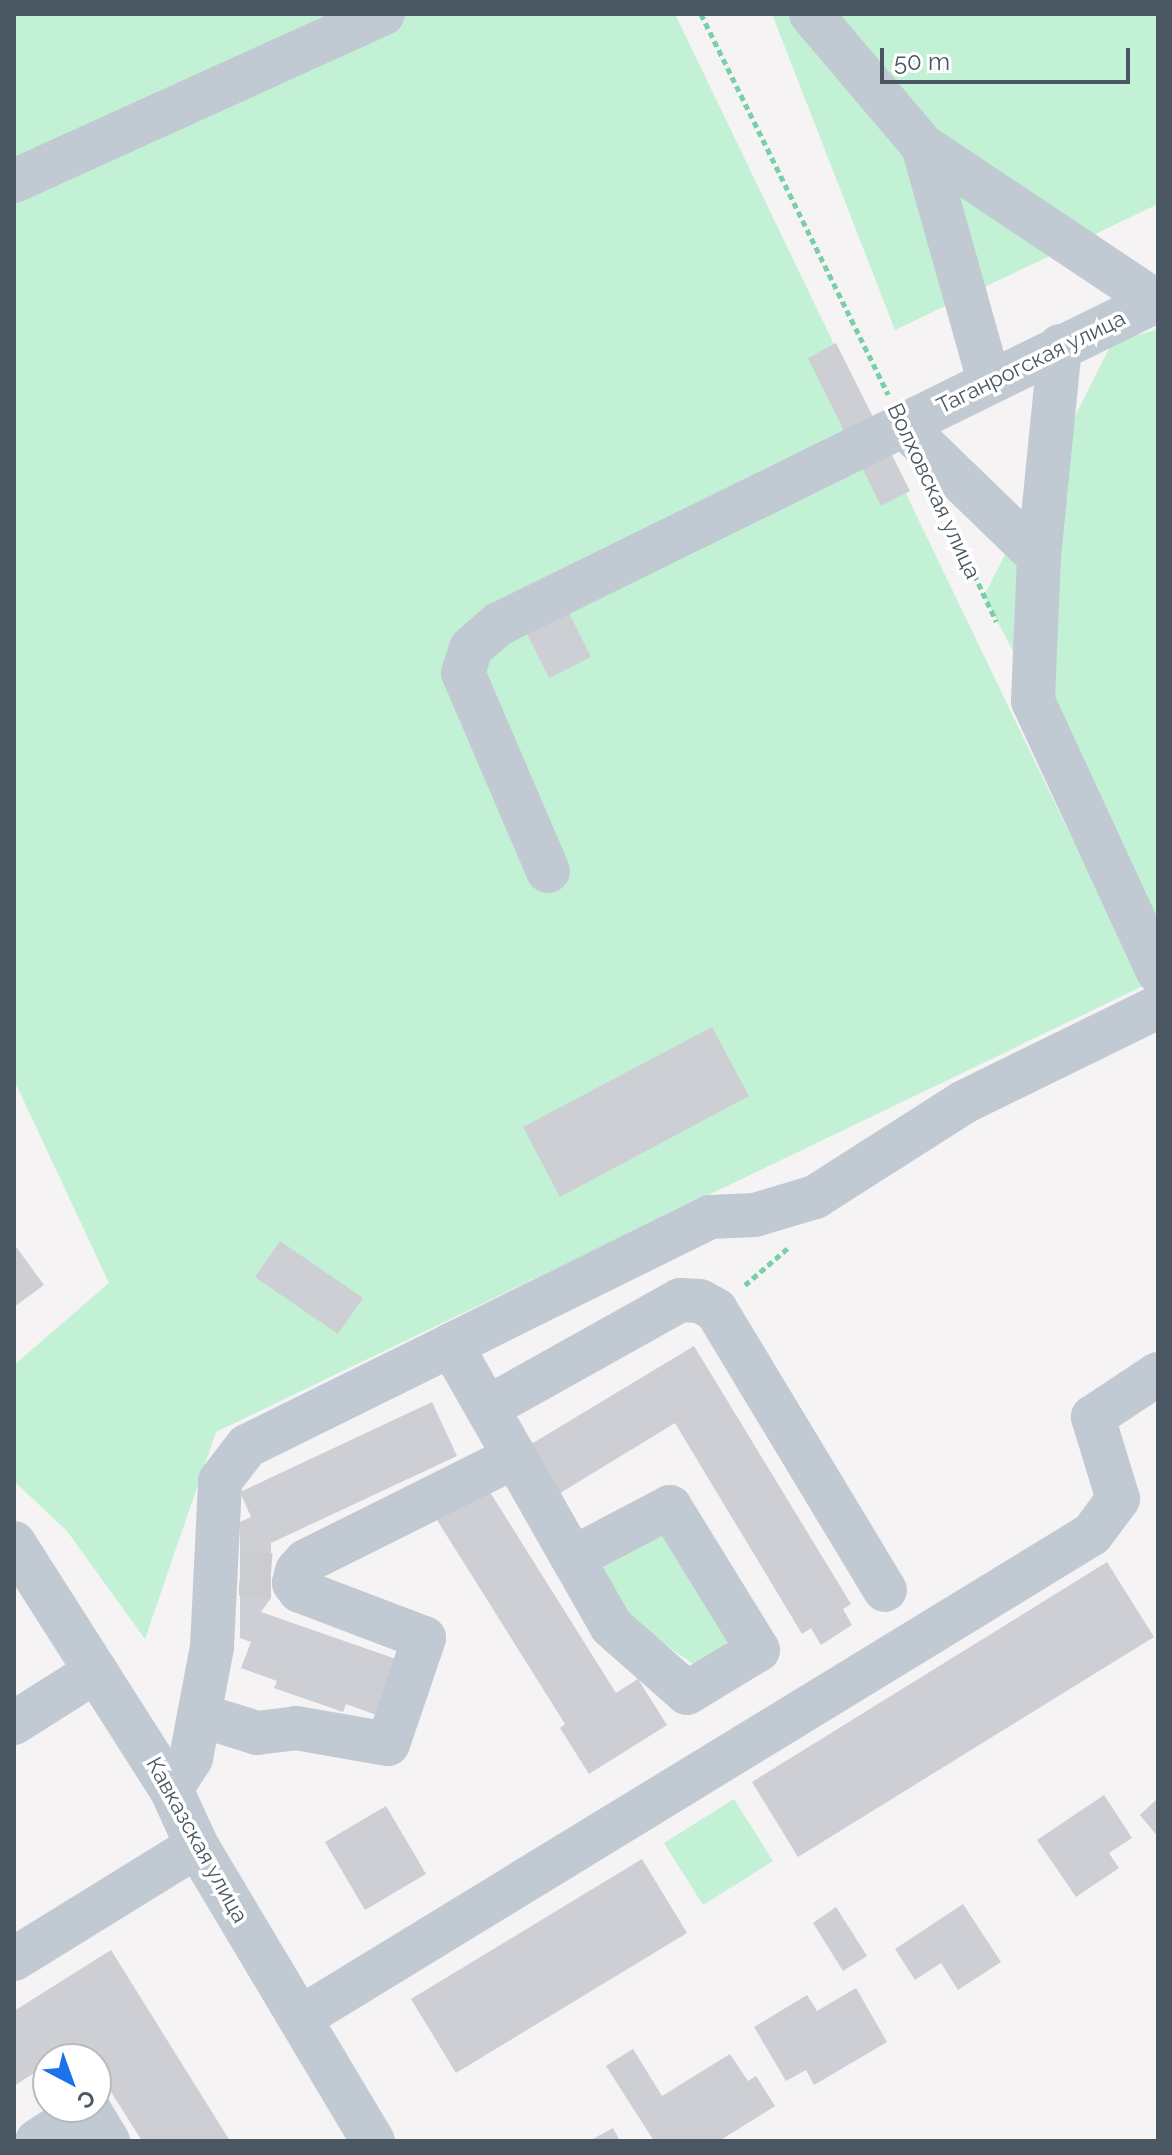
<!DOCTYPE html>
<meta charset="utf-8">
<style>
body{margin:0}
#map{position:relative;width:1172px;height:2155px;overflow:hidden;background:#f5f3f3;font-family:Raleway,sans-serif}
div>[style]{position:absolute}
[style*='--x']{left:calc(var(--x)*1px);top:calc(var(--y)*1px);width:calc(var(--w)*1px);rotate:calc(var(--a)*1deg)}
.green>*{inset:0;background:#c3f1d5}
.building>*{inset:0;background:#cdcfd5}
.minor-tunnel>*{height:44px;margin-top:-22px;transform-origin:0;background:repeating-linear-gradient(90deg,#caccce 0 44px,transparent 0 66px)}
.path>*{height:5px;margin-top:-2.5px;transform-origin:0;background:repeating-linear-gradient(90deg,#7ad0a6 0 6px,transparent 0 10px)}
.minor>*{height:44px;margin:-22px;padding:0 22px;transform-origin:22px;border-radius:22px;background:#c1cad2}
span{translate:-50% -50%;white-space:nowrap;text-align:center;line-height:1.15;-webkit-text-stroke:7px #fff;paint-order:stroke}
.street-label{font-size:22px;color:#4a5661}
.frame{position:absolute;inset:0;border:16px solid #4a5661;pointer-events:none}
.north{position:absolute;left:32px;top:2043px;width:80px;height:80px;box-sizing:border-box;background:#fff;border:2px solid #b7bbc0;border-radius:50%;rotate:139deg;font-size:22px;font-weight:700;line-height:32px;text-align:center;color:#4a5661}
.north::after{content:'';display:block;margin:auto;width:28px;height:36px;background:#1a73e8;clip-path:polygon(50% 0,100% 100%,50% 72%,0 100%)}
.scale{position:absolute;left:880px;top:48px;width:250px;height:36px;box-sizing:border-box;border:4px solid #4a5661;border-top:0;padding-left:10px;font-size:24px;line-height:28px;white-space:nowrap;color:#4a5661;-webkit-text-stroke:6px #fff;paint-order:stroke}
</style>
<div id="map">
<div class="green">
<div style="clip-path:polygon(14px 14px,675px 14px,1143px 986px,216px 1432px,145px 1639px,67px 1531px,14px 1481px,14px 1365px,109px 1283px,14px 1080px)"></div>
<div style="clip-path:polygon(772px 14px,1158px 14px,1158px 204px,895px 330px)"></div>
<div style="clip-path:polygon(1158px 329px,1158px 927px,984px 596px,1112px 343px)"></div>
<div style="clip-path:polygon(666px 1529px,729px 1637px,725px 1646px,693px 1664px,631px 1621px,600px 1568px)"></div>
<div style="clip-path:polygon(734px 1799px,773px 1861px,703px 1905px,664px 1843px)"></div>
</div>
<div class="building">
<div style="clip-path:polygon(836px 343px,910px 491px,881px 506px,808px 358px)"></div>
<div style="clip-path:polygon(568px 611px,591px 657px,549px 678px,526px 632px)"></div>
<div style="clip-path:polygon(712px 1027px,749px 1096px,560px 1197px,523px 1127px)"></div>
<div style="clip-path:polygon(280px 1241px,363px 1298px,338px 1334px,255px 1277px)"></div>
<div style="clip-path:polygon(14px 1244px,44px 1285px,14px 1307px)"></div>
<div style="clip-path:polygon(694px 1346px,851px 1604px,843px 1609px,852px 1625px,821px 1645px,811px 1628px,802px 1634px,675px 1423px,557px 1495px,528px 1446px)"></div>
<div style="clip-path:polygon(432px 1402px,457px 1456px,271px 1543px,271px 1598px,261px 1612px,399px 1660px,379px 1716px,346px 1704px,343px 1712px,274px 1688px,277px 1681px,241px 1668px,251px 1642px,240px 1638px,240px 1522px,251px 1517px,240px 1492px)"></div>
<div style="clip-path:polygon(483px 1481px,616px 1693px,638px 1679px,667px 1725px,589px 1774px,560px 1728px,565px 1724px,432px 1512px)"></div>
<div style="clip-path:polygon(1107px 1562px,1154px 1637px,798px 1857px,752px 1782px)"></div>
<div style="clip-path:polygon(1104px 1795px,1132px 1838px,1109px 1853px,1119px 1868px,1076px 1897px,1037px 1840px)"></div>
<div style="clip-path:polygon(1158px 1798px,1158px 1837px,1140px 1815px)"></div>
<div style="clip-path:polygon(386px 1806px,426px 1874px,365px 1910px,325px 1842px)"></div>
<div style="clip-path:polygon(642px 1859px,687px 1933px,456px 2073px,411px 1999px)"></div>
<div style="clip-path:polygon(963px 1904px,1001px 1962px,958px 1990px,941px 1963px,915px 1980px,895px 1949px)"></div>
<div style="clip-path:polygon(836px 1907px,867px 1956px,843px 1971px,813px 1923px)"></div>
<div style="clip-path:polygon(111px 1950px,230px 2141px,142px 2141px,96px 2068px,96px 2059px,81px 2044px,48px 2059px,48px 2064px,14px 2086px,14px 2011px)"></div>
<div style="clip-path:polygon(856px 1988px,887px 2042px,814px 2085px,806px 2070px,786px 2081px,754px 2027px,807px 1995px,817px 2011px)"></div>
<div style="clip-path:polygon(633px 2049px,662px 2096px,730px 2054px,748px 2081px,756px 2076px,775px 2106px,719px 2141px,654px 2141px,606px 2066px)"></div>
<div style="clip-path:polygon(613px 2128px,620px 2141px,589px 2141px)"></div>
</div>
<div class="minor-tunnel">
<div style="--x:240;--y:1573;--w:31;--a:4"></div>
</div>
<div class="path">
<div style="--x:701;--y:14;--w:424;--a:63.8"></div>
<div style="--x:953;--y:529;--w:102;--a:64.9"></div>
<div style="--x:745;--y:1285;--w:58;--a:-40.8"></div>
</div>
<div class="minor">
<div style="--x:811;--y:14;--w:173;--a:49.7"></div>
<div style="--x:923;--y:146;--w:279;--a:33.7"></div>
<div style="--x:923;--y:146;--w:244;--a:74.3"></div>
<div style="--x:14;--y:181;--w:405;--a:-24.4"></div>
<div style="--x:1060;--y:346;--w:212;--a:95.7"></div>
<div style="--x:1039;--y:557;--w:144;--a:92.4"></div>
<div style="--x:1033;--y:701;--w:298;--a:65.2"></div>
<div style="--x:904;--y:426;--w:188;--a:44.1"></div>
<div style="--x:548;--y:871;--w:215;--a:-113.2"></div>
<div style="--x:463;--y:673;--w:26;--a:-72"></div>
<div style="--x:471;--y:648;--w:37;--a:-41"></div>
<div style="--x:499;--y:624;--w:734;--a:-26.18"></div>
<div style="--x:451;--y:1345;--w:289;--a:-26.3"></div>
<div style="--x:710;--y:1217;--w:45;--a:-2.5"></div>
<div style="--x:755;--y:1215;--w:63;--a:-16.7"></div>
<div style="--x:815;--y:1197;--w:177;--a:-32.5"></div>
<div style="--x:964;--y:1102;--w:216;--a:-26.1"></div>
<div style="--x:487;--y:1408;--w:221;--a:-29.2"></div>
<div style="--x:680;--y:1300;--w:20;--a:3"></div>
<div style="--x:700;--y:1301;--w:18;--a:29"></div>
<div style="--x:716;--y:1310;--w:327;--a:58.9"></div>
<div style="--x:14;--y:1543;--w:292;--a:57.5"></div>
<div style="--x:171;--y:1789;--w:63;--a:65.5"></div>
<div style="--x:197;--y:1846;--w:344;--a:59.2"></div>
<div style="--x:199;--y:1715;--w:61;--a:17.2"></div>
<div style="--x:257;--y:1733;--w:39;--a:-7"></div>
<div style="--x:296;--y:1728;--w:93;--a:9.9"></div>
<div style="--x:388;--y:1744;--w:112;--a:-71.2"></div>
<div style="--x:424;--y:1638;--w:133;--a:-159.2"></div>
<div style="--x:300;--y:1591;--w:10;--a:-127"></div>
<div style="--x:294;--y:1583;--w:12;--a:-76"></div>
<div style="--x:297;--y:1571;--w:13;--a:-48"></div>
<div style="--x:306;--y:1561;--w:233;--a:-26.5"></div>
<div style="--x:14;--y:1723;--w:97;--a:-32.4"></div>
<div style="--x:171;--y:1789;--w:37;--a:-57"></div>
<div style="--x:191;--y:1758;--w:113;--a:-79.3"></div>
<div style="--x:212;--y:1647;--w:166;--a:-87.2"></div>
<div style="--x:220;--y:1481;--w:44;--a:-52.4"></div>
<div style="--x:247;--y:1446;--w:228;--a:-26.3"></div>
<div style="--x:451;--y:1345;--w:323;--a:60.3"></div>
<div style="--x:611;--y:1626;--w:101;--a:41.4"></div>
<div style="--x:687;--y:1693;--w:83;--a:-31.2"></div>
<div style="--x:758;--y:1650;--w:168;--a:-121.6"></div>
<div style="--x:670;--y:1507;--w:110;--a:152.3"></div>
<div style="--x:14;--y:1959;--w:215;--a:-31.7"></div>
<div style="--x:300;--y:2018;--w:928;--a:-31.43"></div>
<div style="--x:1092;--y:1534;--w:44;--a:-53.4"></div>
<div style="--x:1118;--y:1499;--w:86;--a:-107"></div>
<div style="--x:1093;--y:1417;--w:78;--a:-33.5"></div>
<div style="--x:37;--y:2141;--w:61;--a:-32.9"></div>
<div style="--x:88;--y:2108;--w:39;--a:59"></div>
</div>
<div class="street-label">
<span style="left:1031px;top:362px;rotate:-26deg">Таганрогская улица</span>
<span style="left:934px;top:491px;rotate:65deg">Волховская улица</span>
<span style="left:197px;top:1840px;rotate:61deg">Кавказская улица</span>
</div>
<div class="frame"></div>
<div class="north">С</div>
<div class="scale">50 m</div>
</div>
